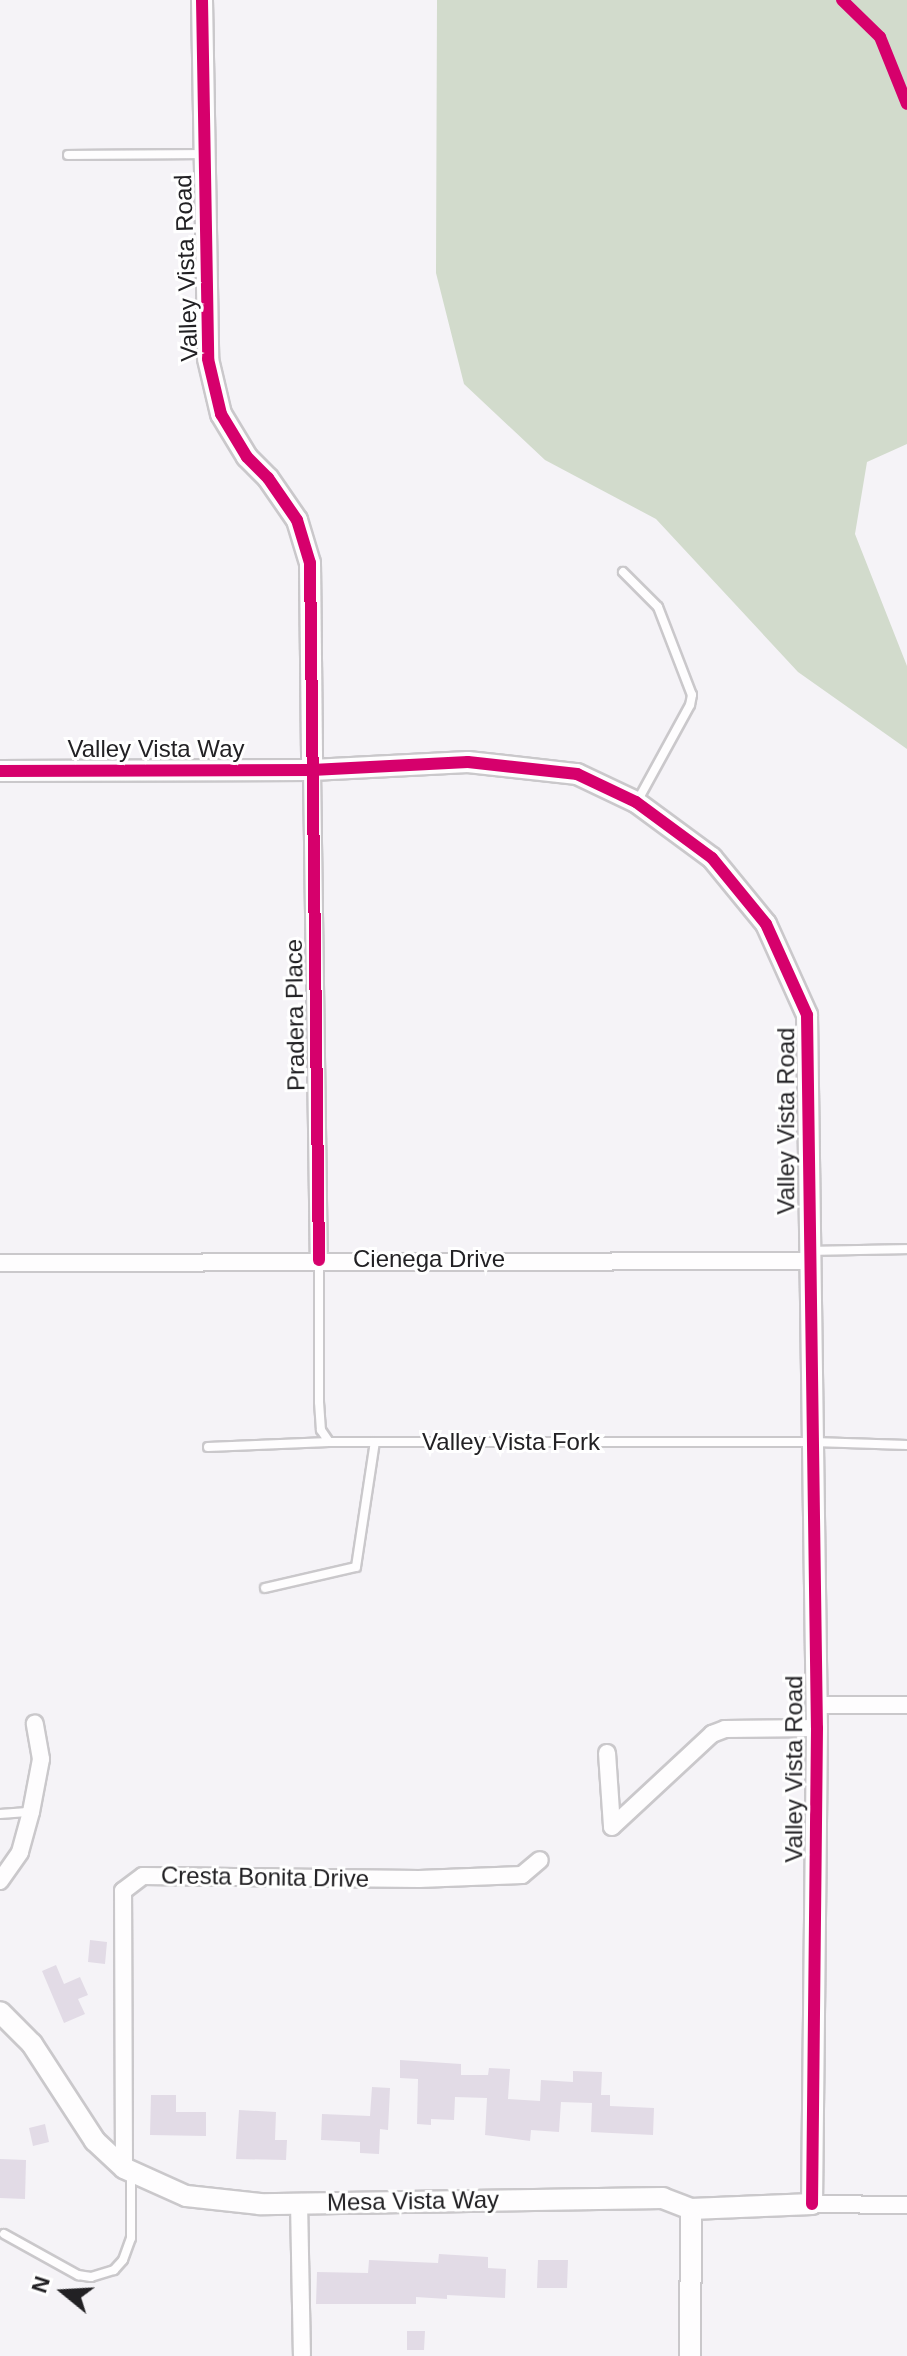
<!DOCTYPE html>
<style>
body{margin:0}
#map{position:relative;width:907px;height:2356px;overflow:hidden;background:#f5f3f7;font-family:Helvetica,sans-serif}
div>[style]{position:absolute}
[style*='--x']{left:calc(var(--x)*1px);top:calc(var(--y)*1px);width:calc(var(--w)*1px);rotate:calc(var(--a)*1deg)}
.green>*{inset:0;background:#d2dbcc}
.building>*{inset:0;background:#e2dbe6}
.path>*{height:3px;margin-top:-1.5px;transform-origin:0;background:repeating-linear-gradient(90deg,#dcdbdd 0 4px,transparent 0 10px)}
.roads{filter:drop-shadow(2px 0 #cac8cb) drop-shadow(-2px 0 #cac8cb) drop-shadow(0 2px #cac8cb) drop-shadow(0 -2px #cac8cb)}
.service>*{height:8px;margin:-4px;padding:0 4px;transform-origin:4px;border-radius:4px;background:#fefdfe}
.minor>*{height:16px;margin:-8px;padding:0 8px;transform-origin:8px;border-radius:8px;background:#fefdfe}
.tertiary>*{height:20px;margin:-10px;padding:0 10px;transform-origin:10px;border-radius:10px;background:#fefdfe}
.cycleway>*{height:12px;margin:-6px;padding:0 6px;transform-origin:6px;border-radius:6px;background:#d6006c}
span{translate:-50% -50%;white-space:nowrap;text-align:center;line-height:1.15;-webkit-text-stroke:6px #fff;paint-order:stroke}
.street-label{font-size:24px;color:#222124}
.north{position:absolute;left:24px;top:2252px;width:80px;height:80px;-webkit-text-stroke:6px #fff;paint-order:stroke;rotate:288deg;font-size:22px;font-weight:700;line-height:32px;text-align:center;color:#222124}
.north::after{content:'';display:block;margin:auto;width:28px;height:36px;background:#222124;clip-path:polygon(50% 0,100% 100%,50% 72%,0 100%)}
</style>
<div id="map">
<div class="green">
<div style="clip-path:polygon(437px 0,907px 0,907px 444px,867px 462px,855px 534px,907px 666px,907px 749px,798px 672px,656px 519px,545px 460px,464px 384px,436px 273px)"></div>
</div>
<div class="building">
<div style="clip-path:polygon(90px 1940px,107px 1942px,105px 1964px,88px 1962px)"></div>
<div style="clip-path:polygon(56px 1965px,64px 1984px,80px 1977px,88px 1995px,78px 1999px,85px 2014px,64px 2023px,42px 1971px)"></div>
<div style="clip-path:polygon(400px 2060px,461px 2064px,461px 2075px,488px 2075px,489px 2068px,510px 2069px,508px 2099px,540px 2101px,541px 2080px,573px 2082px,573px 2071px,602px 2072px,601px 2095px,610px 2095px,610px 2106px,654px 2108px,653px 2135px,591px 2132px,592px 2103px,561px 2102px,559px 2132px,531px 2130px,530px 2141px,485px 2135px,487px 2098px,455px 2097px,454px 2120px,431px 2119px,431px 2125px,417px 2124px,418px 2079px,400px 2078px)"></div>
<div style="clip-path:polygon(372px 2087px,390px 2088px,388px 2130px,380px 2129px,379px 2154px,360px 2153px,360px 2142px,321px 2140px,322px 2114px,370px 2116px)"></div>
<div style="clip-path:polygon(151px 2095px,176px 2095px,176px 2112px,206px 2112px,206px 2136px,150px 2135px)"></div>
<div style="clip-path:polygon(239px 2110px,276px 2112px,275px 2140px,287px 2140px,286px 2160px,236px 2159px)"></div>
<div style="clip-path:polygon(45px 2124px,49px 2142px,33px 2146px,29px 2128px)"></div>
<div style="clip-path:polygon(0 2159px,26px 2160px,25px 2199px,0 2198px)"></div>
<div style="clip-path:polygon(439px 2254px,488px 2257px,488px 2268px,506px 2269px,505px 2298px,447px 2295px,447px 2299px,416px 2297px,416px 2304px,316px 2304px,317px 2272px,368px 2273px,369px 2260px,438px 2263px)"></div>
<div style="clip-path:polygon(538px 2260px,568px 2260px,567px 2288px,537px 2288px)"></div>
<div style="clip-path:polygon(407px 2331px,425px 2331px,424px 2350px,407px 2350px)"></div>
</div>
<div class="path">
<div style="--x:842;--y:0;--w:53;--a:44.2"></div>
<div style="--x:880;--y:37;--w:72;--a:68.1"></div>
</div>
<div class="roads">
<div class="service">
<div style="--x:68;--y:155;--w:136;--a:-0.4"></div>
<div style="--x:623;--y:572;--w:49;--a:45"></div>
<div style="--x:658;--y:607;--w:94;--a:68.9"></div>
<div style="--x:692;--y:695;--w:10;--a:101"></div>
<div style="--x:690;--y:705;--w:111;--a:118.7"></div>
<div style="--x:811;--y:1251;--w:96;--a:-1.2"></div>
<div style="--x:319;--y:1261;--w:141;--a:90"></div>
<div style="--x:319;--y:1402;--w:28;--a:86"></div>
<div style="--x:321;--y:1430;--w:14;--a:56"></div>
<div style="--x:208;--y:1447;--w:121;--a:-2.4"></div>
<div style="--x:329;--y:1442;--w:485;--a:0"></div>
<div style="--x:814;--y:1442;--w:93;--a:1.8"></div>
<div style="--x:265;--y:1588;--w:93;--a:-13"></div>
<div style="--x:356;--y:1567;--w:126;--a:-81.4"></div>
<div style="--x:0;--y:1814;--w:31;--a:-4"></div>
<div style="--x:4;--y:2234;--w:85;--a:29"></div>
<div style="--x:78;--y:2275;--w:13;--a:9"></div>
<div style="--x:91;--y:2277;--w:24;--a:-17"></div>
<div style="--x:114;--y:2270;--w:13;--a:-48"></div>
<div style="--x:123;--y:2260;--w:23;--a:-70"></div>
<div style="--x:131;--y:2238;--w:65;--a:-90"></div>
</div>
<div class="minor">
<div style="--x:312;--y:770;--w:490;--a:89.2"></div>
<div style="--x:0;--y:1263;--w:809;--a:-0.14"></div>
<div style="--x:817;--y:1705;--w:90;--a:0"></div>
<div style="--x:607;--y:1753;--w:74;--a:86.1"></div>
<div style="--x:612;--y:1827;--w:137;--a:-42.9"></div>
<div style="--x:712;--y:1734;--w:14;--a:-21"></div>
<div style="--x:725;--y:1729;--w:92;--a:-0.6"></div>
<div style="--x:0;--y:1881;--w:35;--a:-55"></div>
<div style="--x:20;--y:1852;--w:41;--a:-74.6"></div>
<div style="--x:31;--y:1812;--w:54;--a:-79.3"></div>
<div style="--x:41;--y:1759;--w:36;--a:-100"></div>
<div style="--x:124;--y:2168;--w:277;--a:-90.2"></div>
<div style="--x:123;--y:1891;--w:25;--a:-37"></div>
<div style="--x:143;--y:1876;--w:276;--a:0.6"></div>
<div style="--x:419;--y:1879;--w:103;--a:-2.2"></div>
<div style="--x:522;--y:1875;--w:23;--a:-40"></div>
<div style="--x:299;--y:2202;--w:153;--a:88.9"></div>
<div style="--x:812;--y:2204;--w:95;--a:0.6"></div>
</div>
<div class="tertiary">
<div style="--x:202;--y:0;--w:359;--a:89"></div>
<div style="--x:208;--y:359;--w:57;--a:76.7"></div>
<div style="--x:221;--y:414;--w:50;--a:58.8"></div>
<div style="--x:247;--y:457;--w:30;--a:45"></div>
<div style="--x:268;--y:478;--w:51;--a:55.4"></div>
<div style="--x:297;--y:520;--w:45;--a:73.2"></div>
<div style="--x:310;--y:563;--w:207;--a:89.4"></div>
<div style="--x:0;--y:771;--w:312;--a:-0.2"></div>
<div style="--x:312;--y:770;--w:156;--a:-2.9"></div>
<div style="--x:468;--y:762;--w:110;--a:6.3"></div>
<div style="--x:577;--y:774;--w:65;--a:25.4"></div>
<div style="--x:636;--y:802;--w:94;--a:36.4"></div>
<div style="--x:712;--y:858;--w:85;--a:50.7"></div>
<div style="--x:766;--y:924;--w:100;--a:65.7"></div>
<div style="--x:807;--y:1015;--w:713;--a:89.2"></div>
<div style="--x:817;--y:1728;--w:476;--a:90.6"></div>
<div style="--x:812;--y:2204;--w:121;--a:177.6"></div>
<div style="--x:691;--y:2209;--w:30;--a:-159"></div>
<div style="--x:663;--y:2198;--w:403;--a:179.1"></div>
<div style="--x:260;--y:2204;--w:74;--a:-173.8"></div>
<div style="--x:186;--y:2196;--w:68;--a:-155.7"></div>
<div style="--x:124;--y:2168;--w:40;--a:-137"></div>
<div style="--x:95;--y:2141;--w:116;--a:-123"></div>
<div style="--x:32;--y:2044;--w:45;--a:-135"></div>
<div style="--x:690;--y:2356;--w:147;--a:-89.6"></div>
</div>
</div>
<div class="cycleway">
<div style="--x:202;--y:0;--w:359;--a:89"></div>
<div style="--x:208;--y:359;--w:57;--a:76.7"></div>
<div style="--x:221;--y:414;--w:50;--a:58.8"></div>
<div style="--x:247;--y:457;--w:30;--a:45"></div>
<div style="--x:268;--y:478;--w:51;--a:55.4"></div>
<div style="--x:297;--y:520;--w:45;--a:73.2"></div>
<div style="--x:310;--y:563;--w:697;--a:89.26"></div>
<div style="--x:842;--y:0;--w:53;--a:44.2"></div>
<div style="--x:880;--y:37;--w:72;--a:68.1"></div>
<div style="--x:0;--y:771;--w:312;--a:-0.2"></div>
<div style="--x:312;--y:770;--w:156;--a:-2.9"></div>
<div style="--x:468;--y:762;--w:110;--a:6.3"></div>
<div style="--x:577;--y:774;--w:65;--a:25.4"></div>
<div style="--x:636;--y:802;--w:94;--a:36.4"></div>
<div style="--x:712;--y:858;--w:85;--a:50.7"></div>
<div style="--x:766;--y:924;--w:100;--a:65.7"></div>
<div style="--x:807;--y:1015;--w:713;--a:89.2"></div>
<div style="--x:817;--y:1728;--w:476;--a:90.6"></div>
</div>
<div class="street-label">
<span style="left:186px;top:268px;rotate:-92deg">Valley Vista Road</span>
<span style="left:156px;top:749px">Valley Vista Way</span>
<span style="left:295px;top:1015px;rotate:-91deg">Pradera Place</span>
<span style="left:786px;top:1121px;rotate:-90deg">Valley Vista Road</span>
<span style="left:429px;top:1259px">Cienega Drive</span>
<span style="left:511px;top:1442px">Valley Vista Fork</span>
<span style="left:794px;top:1769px;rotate:-90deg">Valley Vista Road</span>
<span style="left:265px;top:1877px;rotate:1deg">Cresta Bonita Drive</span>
<span style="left:413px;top:2201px;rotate:-1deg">Mesa Vista Way</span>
</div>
<div class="north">N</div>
</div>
